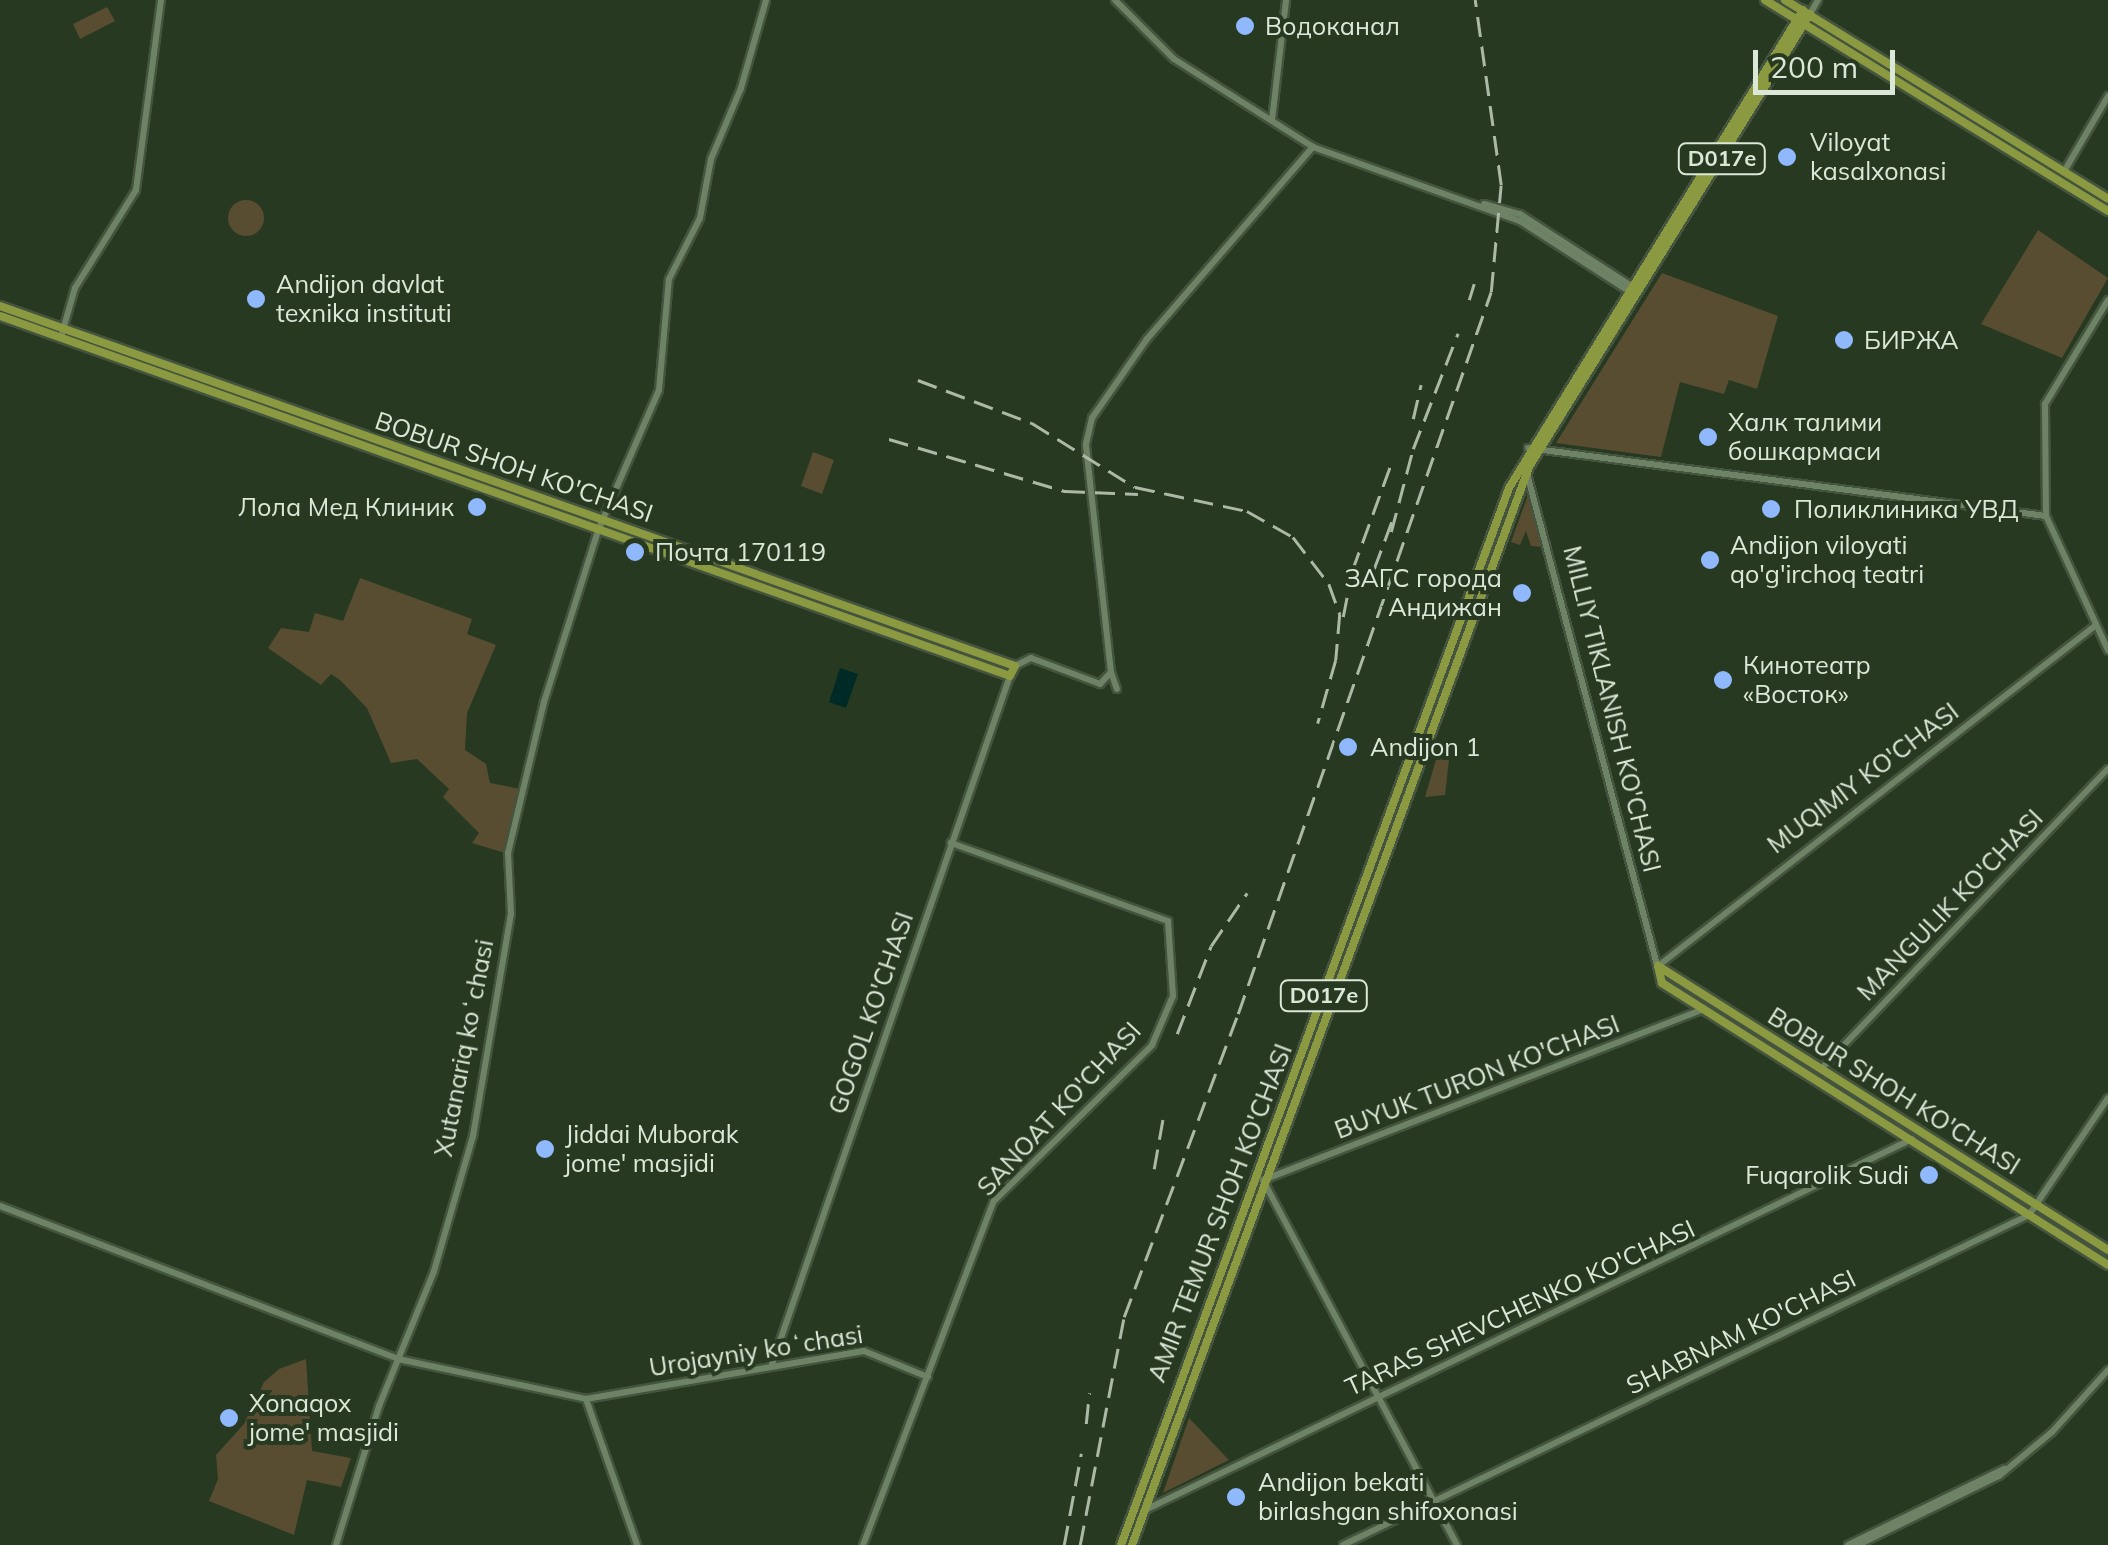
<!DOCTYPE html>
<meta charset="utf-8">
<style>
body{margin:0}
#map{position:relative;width:2108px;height:1545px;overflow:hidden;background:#273920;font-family:Mulish,sans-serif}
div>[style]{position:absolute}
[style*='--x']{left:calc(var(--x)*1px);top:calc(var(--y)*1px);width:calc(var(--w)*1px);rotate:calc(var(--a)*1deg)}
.green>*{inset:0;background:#584d31}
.round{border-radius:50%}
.water>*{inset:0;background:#002a26}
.roads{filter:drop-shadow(2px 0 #44543e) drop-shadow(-2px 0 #44543e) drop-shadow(0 2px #44543e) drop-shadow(0 -2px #44543e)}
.secondary>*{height:6px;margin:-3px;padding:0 3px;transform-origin:3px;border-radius:3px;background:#6e8366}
.primary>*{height:8px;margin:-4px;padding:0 4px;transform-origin:4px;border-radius:4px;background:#8b9941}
.rail>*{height:2.5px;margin-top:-1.25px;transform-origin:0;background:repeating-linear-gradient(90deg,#abb9a6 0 20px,transparent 0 30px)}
.dots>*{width:28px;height:28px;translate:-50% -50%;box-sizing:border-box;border:5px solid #273920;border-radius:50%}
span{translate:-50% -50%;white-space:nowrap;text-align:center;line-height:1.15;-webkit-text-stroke:8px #273920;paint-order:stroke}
.shield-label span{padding:2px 8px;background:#273920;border:2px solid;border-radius:8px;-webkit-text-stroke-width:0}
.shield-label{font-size:22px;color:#dbe7d7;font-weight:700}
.poi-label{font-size:25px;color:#dbe7d7}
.left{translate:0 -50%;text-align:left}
.right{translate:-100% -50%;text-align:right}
.street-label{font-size:25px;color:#dbe7d7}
.scale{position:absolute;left:1753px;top:50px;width:142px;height:45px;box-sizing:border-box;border:5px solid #dbe7d7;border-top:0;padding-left:12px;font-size:30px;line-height:35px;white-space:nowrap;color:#dbe7d7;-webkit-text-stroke:8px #273920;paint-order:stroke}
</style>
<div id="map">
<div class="green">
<div style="clip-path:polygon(107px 7px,115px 21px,80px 39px,73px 24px)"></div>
<div class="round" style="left:228px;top:200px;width:36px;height:36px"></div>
<div style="clip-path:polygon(2038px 230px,2108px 278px,2062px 358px,1981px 324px)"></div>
<div style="clip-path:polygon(1662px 273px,1778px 316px,1757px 389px,1729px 380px,1724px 394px,1680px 382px,1661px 457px,1556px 443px)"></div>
<div style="clip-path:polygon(813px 452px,834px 460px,822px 494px,801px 486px)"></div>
<div style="clip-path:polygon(1529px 492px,1542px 547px,1531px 546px,1526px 531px,1520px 545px,1511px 542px)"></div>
<div style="clip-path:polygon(360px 578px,472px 619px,467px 634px,496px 645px,467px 713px,465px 750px,486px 764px,490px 783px,521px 789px,505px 853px,472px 843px,479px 833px,443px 797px,449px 789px,417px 759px,391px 763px,367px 708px,340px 680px,331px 674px,321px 685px,268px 648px,281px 628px,309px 632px,315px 613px,343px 621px)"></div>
<div style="clip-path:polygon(1450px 751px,1445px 795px,1425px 797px,1438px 753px)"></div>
<div style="clip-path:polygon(306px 1359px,312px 1451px,351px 1458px,341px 1487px,307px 1480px,294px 1535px,209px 1501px,218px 1479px,216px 1455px,244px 1424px,264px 1382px,279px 1369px)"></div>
<div style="clip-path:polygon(1189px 1418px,1229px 1460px,1163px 1493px)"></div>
</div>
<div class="water">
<div style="clip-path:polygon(840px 668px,858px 674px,846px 708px,829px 702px)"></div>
</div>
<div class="roads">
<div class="secondary">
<div style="--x:1115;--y:0;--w:83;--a:45"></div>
<div style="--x:1174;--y:59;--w:165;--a:32.3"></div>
<div style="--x:1313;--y:147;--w:220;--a:19.7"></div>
<div style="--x:1520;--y:221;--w:131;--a:32.8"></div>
<div style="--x:1810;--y:14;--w:16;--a:-60"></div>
<div style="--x:1272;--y:120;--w:121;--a:-83.3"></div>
<div style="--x:2065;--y:170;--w:86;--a:-59.8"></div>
<div style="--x:1484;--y:204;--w:37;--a:16"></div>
<div style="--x:1520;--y:214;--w:135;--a:32.9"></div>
<div style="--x:2108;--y:300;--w:122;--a:121.2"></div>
<div style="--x:2045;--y:404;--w:112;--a:89.5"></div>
<div style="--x:2046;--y:516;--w:148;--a:65.2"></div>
<div style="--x:61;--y:337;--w:51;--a:-74.1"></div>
<div style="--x:75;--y:288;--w:115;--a:-58.1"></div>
<div style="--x:136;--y:190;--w:192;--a:-82.5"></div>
<div style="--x:1528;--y:448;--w:522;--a:7.48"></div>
<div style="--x:1526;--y:470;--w:512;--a:75.18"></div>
<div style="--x:1015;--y:666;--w:18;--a:-27"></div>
<div style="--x:1031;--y:658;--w:74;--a:20.6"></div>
<div style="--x:1100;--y:684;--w:16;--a:-47"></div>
<div style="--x:1111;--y:672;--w:229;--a:-96.3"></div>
<div style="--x:1086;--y:444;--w:27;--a:-77"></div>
<div style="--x:1092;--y:418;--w:96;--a:-55.2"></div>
<div style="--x:1147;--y:339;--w:254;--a:-49.2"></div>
<div style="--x:1111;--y:672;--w:18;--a:71"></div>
<div style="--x:1658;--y:966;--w:555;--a:-37.9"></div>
<div style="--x:1821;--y:1069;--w:415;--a:-46.3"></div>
<div style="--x:0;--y:1206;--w:426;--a:21"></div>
<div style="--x:398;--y:1359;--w:192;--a:12"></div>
<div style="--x:586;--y:1399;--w:282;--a:-9.8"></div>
<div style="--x:864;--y:1351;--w:69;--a:22.1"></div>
<div style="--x:772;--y:1364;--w:728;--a:-70.92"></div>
<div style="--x:586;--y:1399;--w:155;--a:70.7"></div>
<div style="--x:1145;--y:1510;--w:852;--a:-25.81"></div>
<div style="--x:336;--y:1545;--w:145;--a:-72.8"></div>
<div style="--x:379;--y:1406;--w:146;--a:-67.8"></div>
<div style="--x:434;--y:1271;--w:141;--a:-73.9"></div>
<div style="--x:473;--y:1136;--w:225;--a:-80.3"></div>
<div style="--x:511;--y:914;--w:61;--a:-92.8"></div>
<div style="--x:508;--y:853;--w:155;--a:-76.6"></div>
<div style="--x:544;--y:702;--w:182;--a:-72.5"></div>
<div style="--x:599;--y:528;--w:150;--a:-66.5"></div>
<div style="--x:659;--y:390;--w:111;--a:-84.9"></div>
<div style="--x:669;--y:279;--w:68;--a:-63.1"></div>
<div style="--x:700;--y:218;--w:60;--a:-79.4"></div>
<div style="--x:711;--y:159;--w:77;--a:-67.1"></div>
<div style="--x:741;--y:88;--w:91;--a:-74.1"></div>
<div style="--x:863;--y:1545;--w:368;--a:-69.2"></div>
<div style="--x:994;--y:1201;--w:222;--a:-44.6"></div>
<div style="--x:1152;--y:1045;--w:53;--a:-66.8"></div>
<div style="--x:1173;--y:996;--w:75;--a:-93.8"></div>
<div style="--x:1168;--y:921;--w:231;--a:-160.2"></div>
<div style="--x:1343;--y:1545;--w:761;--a:-25.69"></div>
<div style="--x:2029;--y:1215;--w:141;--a:-56"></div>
<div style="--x:1457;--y:1545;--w:413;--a:-118"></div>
<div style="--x:1263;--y:1180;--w:472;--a:-21.2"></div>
<div style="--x:1848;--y:1545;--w:174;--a:-26"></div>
<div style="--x:1858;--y:1545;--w:157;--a:-26.1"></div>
<div style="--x:1999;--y:1476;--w:69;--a:-39.7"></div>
<div style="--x:2052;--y:1432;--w:84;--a:-47.9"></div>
</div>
<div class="primary">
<div style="--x:1765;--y:0;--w:403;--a:31.6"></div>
<div style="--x:1785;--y:0;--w:379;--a:31.6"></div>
<div style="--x:0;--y:306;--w:1077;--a:19.53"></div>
<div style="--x:1015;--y:666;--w:11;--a:117"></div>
<div style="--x:1010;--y:676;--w:1072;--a:-160.38"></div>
<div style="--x:1658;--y:966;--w:17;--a:77"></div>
<div style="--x:1662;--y:983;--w:528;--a:32.3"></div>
<div style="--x:1658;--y:966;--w:532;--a:32.26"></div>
<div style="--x:1121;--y:1545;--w:1126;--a:-69.84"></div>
<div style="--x:1509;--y:488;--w:561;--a:-58.41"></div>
<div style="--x:1132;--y:1545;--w:1149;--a:-69.78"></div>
<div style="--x:1529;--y:467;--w:533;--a:-58.19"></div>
</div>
</div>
<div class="rail">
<div style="--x:1469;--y:300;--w:17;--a:-73"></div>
<div style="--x:918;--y:380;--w:122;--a:20.7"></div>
<div style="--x:1032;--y:423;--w:121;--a:31.9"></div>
<div style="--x:1135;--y:487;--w:115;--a:12.1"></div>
<div style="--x:1247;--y:511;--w:53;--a:29.5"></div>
<div style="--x:1293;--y:537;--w:59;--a:52.5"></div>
<div style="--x:1329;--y:584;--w:32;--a:70"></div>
<div style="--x:1340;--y:614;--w:46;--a:95"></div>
<div style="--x:1336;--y:660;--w:66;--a:105.9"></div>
<div style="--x:1413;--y:419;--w:35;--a:-77"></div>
<div style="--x:889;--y:439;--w:184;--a:16.5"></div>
<div style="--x:1065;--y:491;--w:73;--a:2.4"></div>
<div style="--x:1391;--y:532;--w:86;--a:-75.2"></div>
<div style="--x:1413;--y:449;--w:124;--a:-68.8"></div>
<div style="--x:1374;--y:569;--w:54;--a:-69.6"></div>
<div style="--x:1343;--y:617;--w:47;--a:-78.9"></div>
<div style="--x:1352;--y:571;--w:114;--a:-70"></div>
<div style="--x:1177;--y:1034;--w:94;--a:-68.9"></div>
<div style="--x:1211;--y:946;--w:64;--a:-55.8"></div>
<div style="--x:1154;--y:1169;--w:52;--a:-80"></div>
<div style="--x:1086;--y:1424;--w:31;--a:-84"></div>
<div style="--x:1064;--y:1545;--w:93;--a:-79.4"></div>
<div style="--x:1080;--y:1545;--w:232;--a:-79.1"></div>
<div style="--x:1124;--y:1317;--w:324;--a:-69.4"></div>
<div style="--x:1238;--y:1014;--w:765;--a:-70.69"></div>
<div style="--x:1491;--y:292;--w:107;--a:-84.7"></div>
<div style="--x:1501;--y:185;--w:187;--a:-98"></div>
</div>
<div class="dots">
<div style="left:1245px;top:26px;background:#8fb8fd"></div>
<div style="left:1787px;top:157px;background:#8fb8fd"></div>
<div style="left:256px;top:299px;background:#8fb8fd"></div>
<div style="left:1844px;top:340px;background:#8fb8fd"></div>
<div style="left:1708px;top:437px;background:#8fb8fd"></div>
<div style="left:477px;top:507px;background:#8fb8fd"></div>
<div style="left:1771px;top:509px;background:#8fb8fd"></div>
<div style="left:635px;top:552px;background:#8fb8fd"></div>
<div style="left:1710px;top:560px;background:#8fb8fd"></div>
<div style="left:1522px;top:593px;background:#8fb8fd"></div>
<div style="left:1723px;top:680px;background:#8fb8fd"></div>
<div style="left:1348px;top:747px;background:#8fb8fd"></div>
<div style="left:545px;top:1149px;background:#8fb8fd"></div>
<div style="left:1929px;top:1175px;background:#8fb8fd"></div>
<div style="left:229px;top:1418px;background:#8fb8fd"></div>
<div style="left:1236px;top:1497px;background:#8fb8fd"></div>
</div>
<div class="shield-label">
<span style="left:1722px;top:159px">D017e</span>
<span style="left:1324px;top:996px">D017e</span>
</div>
<div class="poi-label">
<span class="left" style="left:1265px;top:26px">Водоканал</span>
<span class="left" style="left:1810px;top:157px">Viloyat<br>kasalxonasi</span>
<span class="left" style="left:276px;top:299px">Andijon davlat<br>texnika instituti</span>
<span class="left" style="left:1864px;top:340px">БИРЖА</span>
<span class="left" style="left:1728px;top:437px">Халк талими<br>бошкармаси</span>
<span class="right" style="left:454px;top:507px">Лола Мед Клиник</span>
<span class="left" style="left:1794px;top:509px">Поликлиника УВД</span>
<span class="left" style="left:1730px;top:560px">Andijon viloyati<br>qo'g'irchoq teatri</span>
<span class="left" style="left:655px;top:552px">Почта 170119</span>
<span class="right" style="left:1502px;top:593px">ЗАГС города<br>Андижан</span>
<span class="left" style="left:1743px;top:680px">Кинотеатр<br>«Восток»</span>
<span class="left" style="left:1370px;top:747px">Andijon 1</span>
<span class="left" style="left:565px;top:1149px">Jiddai Muborak<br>jome' masjidi</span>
<span class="right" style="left:1909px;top:1175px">Fuqarolik Sudi</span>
<span class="left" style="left:249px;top:1418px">Xonaqox<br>jome' masjidi</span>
<span class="left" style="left:1258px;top:1497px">Аndijon bekati<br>birlashgan shifoxonasi</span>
</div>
<div class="street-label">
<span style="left:514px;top:467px;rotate:19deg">BOBUR SHOH KO'CHASI</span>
<span style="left:1612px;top:709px;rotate:76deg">MILLIY TIKLANISH KO'CHASI</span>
<span style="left:1863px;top:778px;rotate:-37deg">MUQIMIY KO'CHASI</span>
<span style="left:1950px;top:905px;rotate:-46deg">MANGULIK KO'CHASI</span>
<span style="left:871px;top:1013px;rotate:-71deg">GOGOL KO'CHASI</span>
<span style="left:464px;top:1048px;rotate:-79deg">Xutanariq koʻchasi</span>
<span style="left:1477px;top:1077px;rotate:-21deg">BUYUK TURON KO'CHASI</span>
<span style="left:1894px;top:1091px;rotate:32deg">BOBUR SHOH KO'CHASI</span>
<span style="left:1059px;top:1109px;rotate:-47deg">SANOAT KO'CHASI</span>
<span style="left:1220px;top:1213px;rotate:-69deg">AMIR TEMUR SHOH KO'CHASI</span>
<span style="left:1520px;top:1308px;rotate:-25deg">TARAS SHEVCHENKO KO'CHASI</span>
<span style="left:1741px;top:1332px;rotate:-26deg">SHABNAM KO'CHASI</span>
<span style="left:756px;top:1351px;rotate:-9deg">Urоjayniy koʻchasi</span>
</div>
<div class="scale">200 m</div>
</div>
